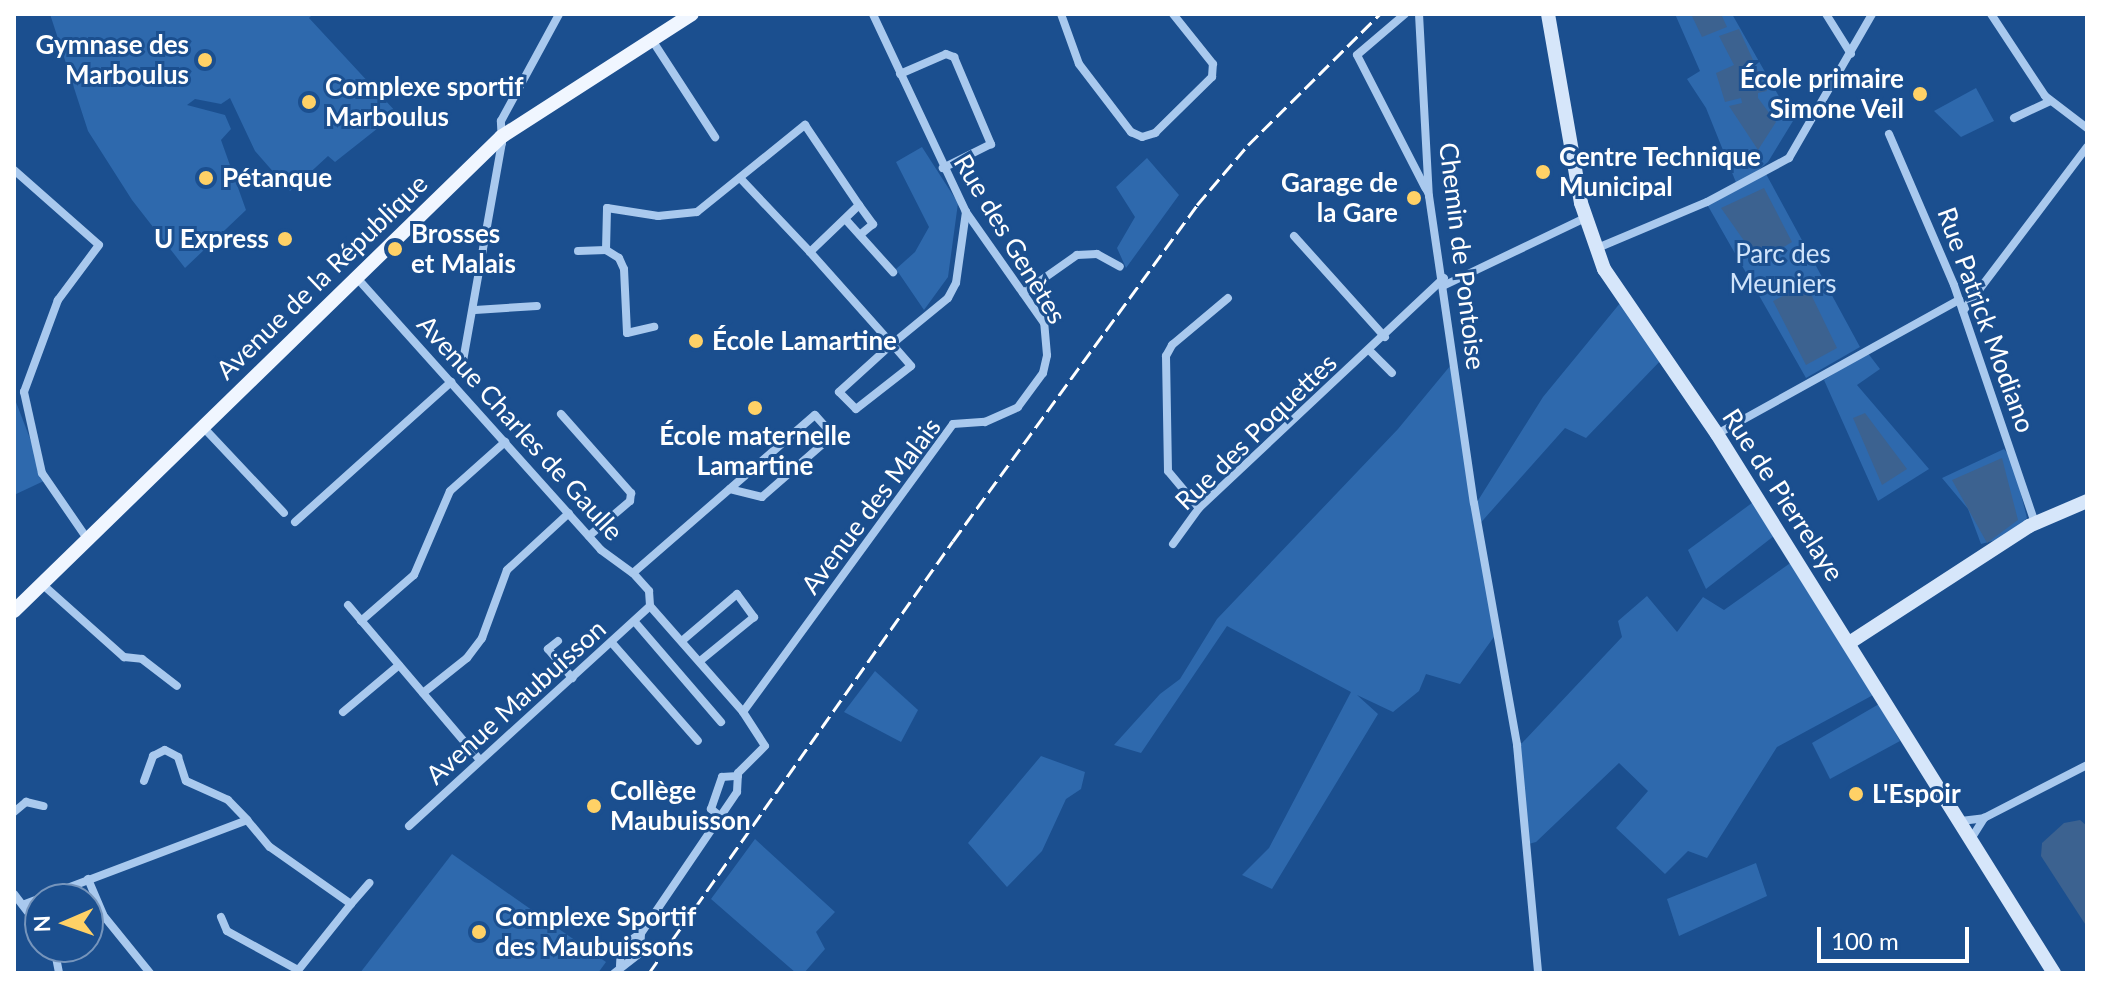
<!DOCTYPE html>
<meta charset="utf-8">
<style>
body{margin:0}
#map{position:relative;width:2101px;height:987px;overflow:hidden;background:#1b4f8f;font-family:Lato,sans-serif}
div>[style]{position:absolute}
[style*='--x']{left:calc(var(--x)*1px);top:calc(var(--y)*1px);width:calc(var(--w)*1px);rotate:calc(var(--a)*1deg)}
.green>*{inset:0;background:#2e69ad}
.water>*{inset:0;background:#3c6290}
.street>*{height:8px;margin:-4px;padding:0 4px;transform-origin:4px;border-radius:4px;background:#a9c9ee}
.secondary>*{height:14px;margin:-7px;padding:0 7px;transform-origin:7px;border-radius:7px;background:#d6e6fa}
.primary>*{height:14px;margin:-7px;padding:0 7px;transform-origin:7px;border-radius:7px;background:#f0f6ff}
.rail>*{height:3px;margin-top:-1.5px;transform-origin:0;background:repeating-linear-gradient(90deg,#fff 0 14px,transparent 0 20px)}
.dots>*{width:22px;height:22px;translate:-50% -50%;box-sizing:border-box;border:4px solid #1b4f8f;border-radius:50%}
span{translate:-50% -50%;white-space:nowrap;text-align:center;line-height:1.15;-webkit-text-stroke:6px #1b4f8f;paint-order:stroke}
.poi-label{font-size:26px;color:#fff;font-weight:700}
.right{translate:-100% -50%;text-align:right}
.left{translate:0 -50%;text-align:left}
.street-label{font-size:26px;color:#fff}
.park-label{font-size:26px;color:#cfe3fa}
.frame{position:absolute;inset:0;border:16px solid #fff;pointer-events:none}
.north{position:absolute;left:24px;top:883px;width:80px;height:80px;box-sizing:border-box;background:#1b4f8f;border:2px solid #7695bc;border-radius:50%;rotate:268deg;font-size:22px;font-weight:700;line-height:32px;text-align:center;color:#fff}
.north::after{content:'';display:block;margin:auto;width:28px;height:36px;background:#ffd166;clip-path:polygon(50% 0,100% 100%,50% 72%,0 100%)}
.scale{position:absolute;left:1817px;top:927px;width:152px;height:36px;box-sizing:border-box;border:4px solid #fff;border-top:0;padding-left:10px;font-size:24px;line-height:28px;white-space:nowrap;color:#fff;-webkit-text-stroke:6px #1b4f8f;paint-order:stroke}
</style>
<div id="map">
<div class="green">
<div style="clip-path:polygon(50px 14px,313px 14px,309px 18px,397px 113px,335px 162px,328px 156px,290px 191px,255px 151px,230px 98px,221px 104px,195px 99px,187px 105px,225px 115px,231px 129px,221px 140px,246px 210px,185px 268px,132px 200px,88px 131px)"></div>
<div style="clip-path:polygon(1675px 14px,1732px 14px,1793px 121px,1768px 162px,1742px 183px,1765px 172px,1860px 347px,1806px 378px,1704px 199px,1737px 185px,1706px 108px,1687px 79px,1700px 71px)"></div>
<div style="clip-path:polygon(1976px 88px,1994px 121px,1961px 137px,1934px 111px)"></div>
<div style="clip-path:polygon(922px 147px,958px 203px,948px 277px,924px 310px,896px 269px,915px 252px,929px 227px,896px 162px)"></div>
<div style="clip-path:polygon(1147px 158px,1179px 195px,1126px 268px,1117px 248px,1135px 217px,1116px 187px)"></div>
<div style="clip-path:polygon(1621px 302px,1664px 357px,1586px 438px,1565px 428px,1476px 528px,1496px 634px,1460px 684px,1426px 674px,1419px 691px,1393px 712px,1357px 695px,1378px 714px,1272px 889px,1242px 875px,1269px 848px,1351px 692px,1227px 626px,1141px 753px,1114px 745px,1160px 694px,1180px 679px,1217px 619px,1398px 429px,1455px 360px,1472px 510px,1543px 397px)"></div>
<div style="clip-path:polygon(1867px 352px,1880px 369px,1857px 385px,1929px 469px,1878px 501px,1824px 380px)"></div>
<div style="clip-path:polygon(14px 397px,46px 480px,14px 495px)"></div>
<div style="clip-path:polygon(2004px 449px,2012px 459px,2027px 518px,2008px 537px,1981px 544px,1968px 509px,1942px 478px)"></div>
<div style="clip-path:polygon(1756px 500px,1779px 532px,1706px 589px,1688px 550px)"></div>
<div style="clip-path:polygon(1796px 559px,1875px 694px,1777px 747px,1707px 858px,1688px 851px,1665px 874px,1616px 828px,1648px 791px,1619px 763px,1536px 842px,1525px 845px,1513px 745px,1522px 743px,1622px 637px,1618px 621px,1647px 596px,1677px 632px,1703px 597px,1724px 610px)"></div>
<div style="clip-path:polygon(875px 671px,918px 710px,901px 742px,844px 712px)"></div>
<div style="clip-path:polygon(1879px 704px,1900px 741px,1830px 779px,1812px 743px)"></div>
<div style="clip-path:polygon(1041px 756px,1085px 772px,1081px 789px,1066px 799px,1042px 851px,1007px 887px,968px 843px)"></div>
<div style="clip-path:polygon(755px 839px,835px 912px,816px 932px,825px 949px,804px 973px,796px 973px,711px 899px)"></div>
<div style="clip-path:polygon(452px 854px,606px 962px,598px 973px,360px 973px)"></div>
<div style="clip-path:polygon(1756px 863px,1767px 896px,1679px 936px,1667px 899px)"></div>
</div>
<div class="water">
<div style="clip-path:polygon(1691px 14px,1721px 14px,1727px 27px,1702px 37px)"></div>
<div style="clip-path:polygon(1739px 29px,1767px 91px,1758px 93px,1758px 98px,1776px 122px,1758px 150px,1729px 106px,1742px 103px,1741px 98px,1725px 102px,1716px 73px,1734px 65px,1719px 36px)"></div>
<div style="clip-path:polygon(1764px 188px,1792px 242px,1759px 262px,1721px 208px)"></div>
<div style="clip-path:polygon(1806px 284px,1837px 348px,1806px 365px,1773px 301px)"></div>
<div style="clip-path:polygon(1865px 413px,1907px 469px,1882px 485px,1853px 418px)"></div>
<div style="clip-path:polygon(2002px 458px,2018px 520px,1987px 543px,1952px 480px)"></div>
<div style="clip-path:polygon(2080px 820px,2087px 826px,2087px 927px,2041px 856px,2042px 843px,2064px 823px)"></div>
</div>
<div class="street">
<div style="--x:1061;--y:14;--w:53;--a:70.2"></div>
<div style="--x:1079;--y:64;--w:86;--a:52.6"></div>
<div style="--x:1131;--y:132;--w:12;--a:24"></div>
<div style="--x:1142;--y:137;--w:14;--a:-17"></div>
<div style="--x:1155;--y:133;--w:80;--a:-44.5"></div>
<div style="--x:1212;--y:77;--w:13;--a:-86"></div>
<div style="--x:1213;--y:64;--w:64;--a:-128.7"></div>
<div style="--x:1405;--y:14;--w:63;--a:139.5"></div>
<div style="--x:1357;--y:55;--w:155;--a:62.8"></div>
<div style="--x:1419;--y:14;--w:182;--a:86.9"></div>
<div style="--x:1429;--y:196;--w:310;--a:81.7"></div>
<div style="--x:1474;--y:503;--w:246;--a:79.9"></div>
<div style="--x:1517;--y:745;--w:229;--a:84.7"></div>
<div style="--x:1826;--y:14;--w:47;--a:58"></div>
<div style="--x:1991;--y:14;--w:98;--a:56.6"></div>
<div style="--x:2045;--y:96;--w:53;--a:37.3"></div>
<div style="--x:652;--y:40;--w:116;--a:57"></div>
<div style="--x:900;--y:74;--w:50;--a:-23.5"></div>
<div style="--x:946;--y:54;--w:9;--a:21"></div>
<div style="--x:954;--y:57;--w:95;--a:67"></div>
<div style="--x:991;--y:144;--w:54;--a:153.4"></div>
<div style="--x:2014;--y:118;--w:40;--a:-25"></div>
<div style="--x:1889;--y:134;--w:164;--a:66.7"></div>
<div style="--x:1954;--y:285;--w:251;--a:71.2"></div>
<div style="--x:14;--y:170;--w:113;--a:41.4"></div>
<div style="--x:99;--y:245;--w:69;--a:126.7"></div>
<div style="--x:58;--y:300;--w:98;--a:110.3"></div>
<div style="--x:24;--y:392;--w:83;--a:77.5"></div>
<div style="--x:42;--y:473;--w:81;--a:55.5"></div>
<div style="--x:740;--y:178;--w:102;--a:46.6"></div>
<div style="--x:810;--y:252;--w:123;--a:48.3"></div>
<div style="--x:892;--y:344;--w:29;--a:49"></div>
<div style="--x:911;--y:366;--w:70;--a:142"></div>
<div style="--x:856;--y:409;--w:24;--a:-135"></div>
<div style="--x:839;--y:392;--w:72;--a:-42.2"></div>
<div style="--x:892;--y:344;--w:72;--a:-39.4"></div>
<div style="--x:948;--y:298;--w:17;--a:-62"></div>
<div style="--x:956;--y:283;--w:72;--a:-82"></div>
<div style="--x:859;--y:205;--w:24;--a:54"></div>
<div style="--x:873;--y:224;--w:17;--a:140"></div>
<div style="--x:847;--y:221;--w:69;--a:48"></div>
<div style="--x:1294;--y:236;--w:136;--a:48"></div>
<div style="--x:1595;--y:249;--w:121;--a:-22.8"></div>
<div style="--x:1707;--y:202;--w:93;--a:-28.2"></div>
<div style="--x:1789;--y:158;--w:166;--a:-60"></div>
<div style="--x:606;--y:250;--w:15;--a:32"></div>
<div style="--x:619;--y:258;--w:12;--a:66"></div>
<div style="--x:624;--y:269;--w:64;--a:87.3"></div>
<div style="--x:627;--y:333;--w:28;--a:-13"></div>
<div style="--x:578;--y:251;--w:28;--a:-2"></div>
<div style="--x:606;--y:250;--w:42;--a:-88.6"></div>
<div style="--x:607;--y:208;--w:52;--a:8.9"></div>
<div style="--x:658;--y:216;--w:39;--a:-6"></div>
<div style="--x:697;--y:212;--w:139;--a:-38.9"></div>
<div style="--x:805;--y:125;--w:97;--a:56"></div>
<div style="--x:859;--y:205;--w:68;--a:136.2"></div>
<div style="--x:357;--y:278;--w:365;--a:48.1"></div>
<div style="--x:601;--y:550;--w:39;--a:36"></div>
<div style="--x:633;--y:573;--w:24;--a:48"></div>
<div style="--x:649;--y:591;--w:15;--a:86"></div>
<div style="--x:650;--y:606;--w:141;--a:48.7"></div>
<div style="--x:743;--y:712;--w:40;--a:57.1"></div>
<div style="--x:765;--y:746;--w:38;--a:135"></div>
<div style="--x:738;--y:773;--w:19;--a:93"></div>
<div style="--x:737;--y:792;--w:171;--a:124.2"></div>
<div style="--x:641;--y:933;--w:20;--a:93"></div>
<div style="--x:640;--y:953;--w:33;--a:142"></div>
<div style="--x:1445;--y:285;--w:155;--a:-25.6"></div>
<div style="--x:1023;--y:293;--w:66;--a:-35.1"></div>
<div style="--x:1077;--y:255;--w:20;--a:-3"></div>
<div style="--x:1097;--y:254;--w:26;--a:29"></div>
<div style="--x:475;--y:310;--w:62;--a:-3.7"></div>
<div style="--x:1963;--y:311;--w:206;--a:-52.9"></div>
<div style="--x:1370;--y:351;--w:31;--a:45"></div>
<div style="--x:463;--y:361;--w:221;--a:-79.9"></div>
<div style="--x:502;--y:143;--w:22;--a:-93"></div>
<div style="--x:501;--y:121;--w:122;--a:-61.5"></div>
<div style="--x:561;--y:414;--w:106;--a:48.5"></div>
<div style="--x:631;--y:493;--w:8;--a:97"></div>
<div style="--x:630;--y:501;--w:54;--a:139.5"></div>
<div style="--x:203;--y:427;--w:118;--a:46.7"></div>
<div style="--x:1717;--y:434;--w:277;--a:-29"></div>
<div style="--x:1199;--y:508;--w:48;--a:-130"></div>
<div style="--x:1168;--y:471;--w:115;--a:-91"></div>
<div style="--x:1166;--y:356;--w:13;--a:-61"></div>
<div style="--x:1172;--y:345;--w:73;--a:-40"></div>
<div style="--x:295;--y:522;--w:210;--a:-41.9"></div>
<div style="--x:1173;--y:544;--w:44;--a:-54.2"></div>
<div style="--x:1199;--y:508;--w:336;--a:-43.2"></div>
<div style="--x:633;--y:573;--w:241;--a:-41"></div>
<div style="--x:815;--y:415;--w:27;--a:48"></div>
<div style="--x:833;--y:435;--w:94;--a:138.9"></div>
<div style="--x:762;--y:497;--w:33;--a:-166"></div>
<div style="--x:42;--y:584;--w:110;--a:41.7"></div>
<div style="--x:124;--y:657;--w:18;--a:6"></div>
<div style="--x:142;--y:659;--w:44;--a:37.6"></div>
<div style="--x:348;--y:605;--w:202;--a:49.6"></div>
<div style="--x:361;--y:621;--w:70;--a:-41"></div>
<div style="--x:414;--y:575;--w:91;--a:-66.8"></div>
<div style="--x:450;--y:491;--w:74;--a:-41.7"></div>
<div style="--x:635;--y:622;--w:132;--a:49.3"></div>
<div style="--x:683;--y:640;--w:71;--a:-40.4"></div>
<div style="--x:737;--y:594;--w:29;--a:54"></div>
<div style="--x:754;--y:617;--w:70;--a:140.8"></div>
<div style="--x:558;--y:641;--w:13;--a:141"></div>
<div style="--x:548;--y:649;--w:38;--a:50"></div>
<div style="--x:612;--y:643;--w:130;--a:48.7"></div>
<div style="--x:423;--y:693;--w:56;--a:-38.5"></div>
<div style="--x:467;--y:658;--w:25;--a:-53"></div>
<div style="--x:482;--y:638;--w:72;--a:-69.8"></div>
<div style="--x:507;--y:570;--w:84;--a:-42.6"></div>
<div style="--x:343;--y:712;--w:73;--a:-40"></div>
<div style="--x:743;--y:712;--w:356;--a:-53.9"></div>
<div style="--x:953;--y:424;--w:32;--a:-4"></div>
<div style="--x:985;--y:422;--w:36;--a:-24"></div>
<div style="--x:1018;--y:407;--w:42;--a:-53.7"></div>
<div style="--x:1043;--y:373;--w:18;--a:-77"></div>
<div style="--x:1047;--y:355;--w:32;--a:-95"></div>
<div style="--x:1044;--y:323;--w:136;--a:-125.1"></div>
<div style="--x:966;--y:212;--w:219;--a:-115.2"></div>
<div style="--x:144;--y:781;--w:27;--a:-70"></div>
<div style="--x:153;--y:756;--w:13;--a:-27"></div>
<div style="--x:165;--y:750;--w:15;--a:28"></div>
<div style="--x:178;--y:757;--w:25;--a:72"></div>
<div style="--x:186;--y:781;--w:46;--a:24.3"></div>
<div style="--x:228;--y:800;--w:28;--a:46"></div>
<div style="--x:14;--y:812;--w:16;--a:-40"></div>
<div style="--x:26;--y:802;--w:18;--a:13"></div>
<div style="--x:721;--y:817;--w:13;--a:-141"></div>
<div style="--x:711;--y:809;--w:34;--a:-71"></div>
<div style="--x:722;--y:777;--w:16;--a:-4"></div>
<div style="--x:1961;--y:821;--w:23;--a:-7"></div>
<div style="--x:1984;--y:818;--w:116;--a:-27.2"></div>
<div style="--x:409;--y:826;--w:326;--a:-42.4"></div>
<div style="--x:1971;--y:839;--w:25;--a:-58"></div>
<div style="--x:88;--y:879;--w:39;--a:67"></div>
<div style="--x:103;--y:915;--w:75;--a:51"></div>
<div style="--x:14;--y:894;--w:43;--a:52.6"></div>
<div style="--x:25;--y:904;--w:237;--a:-20.7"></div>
<div style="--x:247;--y:820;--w:35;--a:50"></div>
<div style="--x:270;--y:847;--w:99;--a:35.1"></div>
<div style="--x:351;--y:904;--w:88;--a:128.6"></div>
<div style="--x:351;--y:904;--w:28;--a:-49"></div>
<div style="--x:221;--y:917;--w:15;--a:67"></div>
<div style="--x:227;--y:931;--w:81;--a:28.8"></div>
<div style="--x:54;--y:947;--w:26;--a:79"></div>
<div style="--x:620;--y:966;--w:19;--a:-87"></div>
<div style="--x:621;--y:947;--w:24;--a:-35"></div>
</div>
<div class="secondary">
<div style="--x:1548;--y:14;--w:192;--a:80.1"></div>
<div style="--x:1581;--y:203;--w:70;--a:70.8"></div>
<div style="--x:1604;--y:269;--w:200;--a:55.6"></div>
<div style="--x:1717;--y:434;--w:636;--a:57.99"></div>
<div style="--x:1849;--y:643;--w:215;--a:-33"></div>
<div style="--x:2029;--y:526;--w:63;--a:-23.3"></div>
</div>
<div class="primary">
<div style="--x:14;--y:611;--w:680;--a:-44.22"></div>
<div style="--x:501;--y:137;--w:227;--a:-32.8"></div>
</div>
<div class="rail">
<div style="--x:649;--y:973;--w:528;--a:-54.87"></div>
<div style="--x:953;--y:541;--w:415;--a:-54"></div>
<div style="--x:1197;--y:205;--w:79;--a:-49.6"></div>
<div style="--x:1248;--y:145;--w:186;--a:-44.8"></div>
</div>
<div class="dots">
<div style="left:205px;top:60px;background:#ffd166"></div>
<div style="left:1920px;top:94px;background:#ffd166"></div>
<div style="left:309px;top:102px;background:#ffd166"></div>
<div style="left:1543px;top:172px;background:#ffd166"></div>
<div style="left:206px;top:178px;background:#ffd166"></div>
<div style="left:1414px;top:198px;background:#ffd166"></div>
<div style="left:285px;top:239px;background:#ffd166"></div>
<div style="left:395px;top:249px;background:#ffd166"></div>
<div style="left:696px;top:341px;background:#ffd166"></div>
<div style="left:755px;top:408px;background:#ffd166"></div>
<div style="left:1856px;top:794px;background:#ffd166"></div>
<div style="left:594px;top:806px;background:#ffd166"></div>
<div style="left:479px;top:932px;background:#ffd166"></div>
</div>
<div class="poi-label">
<span class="right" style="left:189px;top:60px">Gymnase des<br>Marboulus</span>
<span class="right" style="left:1904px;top:94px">École primaire<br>Simone Veil</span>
<span class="left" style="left:325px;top:102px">Complexe sportif<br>Marboulus</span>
<span class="left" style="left:1559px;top:172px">Centre Technique<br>Municipal</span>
<span class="left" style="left:222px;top:178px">Pétanque</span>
<span class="right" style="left:1398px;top:198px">Garage de<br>la Gare</span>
<span class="left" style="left:411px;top:249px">Brosses<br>et Malais</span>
<span class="right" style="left:269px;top:239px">U Express</span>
<span class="left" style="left:712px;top:341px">École Lamartine</span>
<span style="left:755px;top:451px">École maternelle<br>Lamartine</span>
<span class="left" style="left:610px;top:806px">Collège<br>Maubuisson</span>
<span class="left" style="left:1872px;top:794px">L'Espoir</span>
<span class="left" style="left:495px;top:932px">Complexe Sportif<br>des Maubuissons</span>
</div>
<div class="street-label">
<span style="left:1010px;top:239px;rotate:59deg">Rue des Genètes</span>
<span style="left:1462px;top:256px;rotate:83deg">Chemin de Pontoise</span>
<span style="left:322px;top:277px;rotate:-44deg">Avenue de la République</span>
<span style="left:1986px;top:320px;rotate:70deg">Rue Patrick Modiano</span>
<span style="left:520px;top:428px;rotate:48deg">Avenue Charles de Gaulle</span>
<span style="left:1256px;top:432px;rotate:-44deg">Rue des Poquettes</span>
<span style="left:1783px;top:495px;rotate:57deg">Rue de Pierrelaye</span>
<span style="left:871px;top:506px;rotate:-53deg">Avenue des Malais</span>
<span style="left:516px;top:702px;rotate:-42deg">Avenue Maubuisson</span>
</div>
<div class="park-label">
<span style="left:1783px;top:269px">Parc des<br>Meuniers</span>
</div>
<div class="frame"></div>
<div class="north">N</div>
<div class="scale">100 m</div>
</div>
